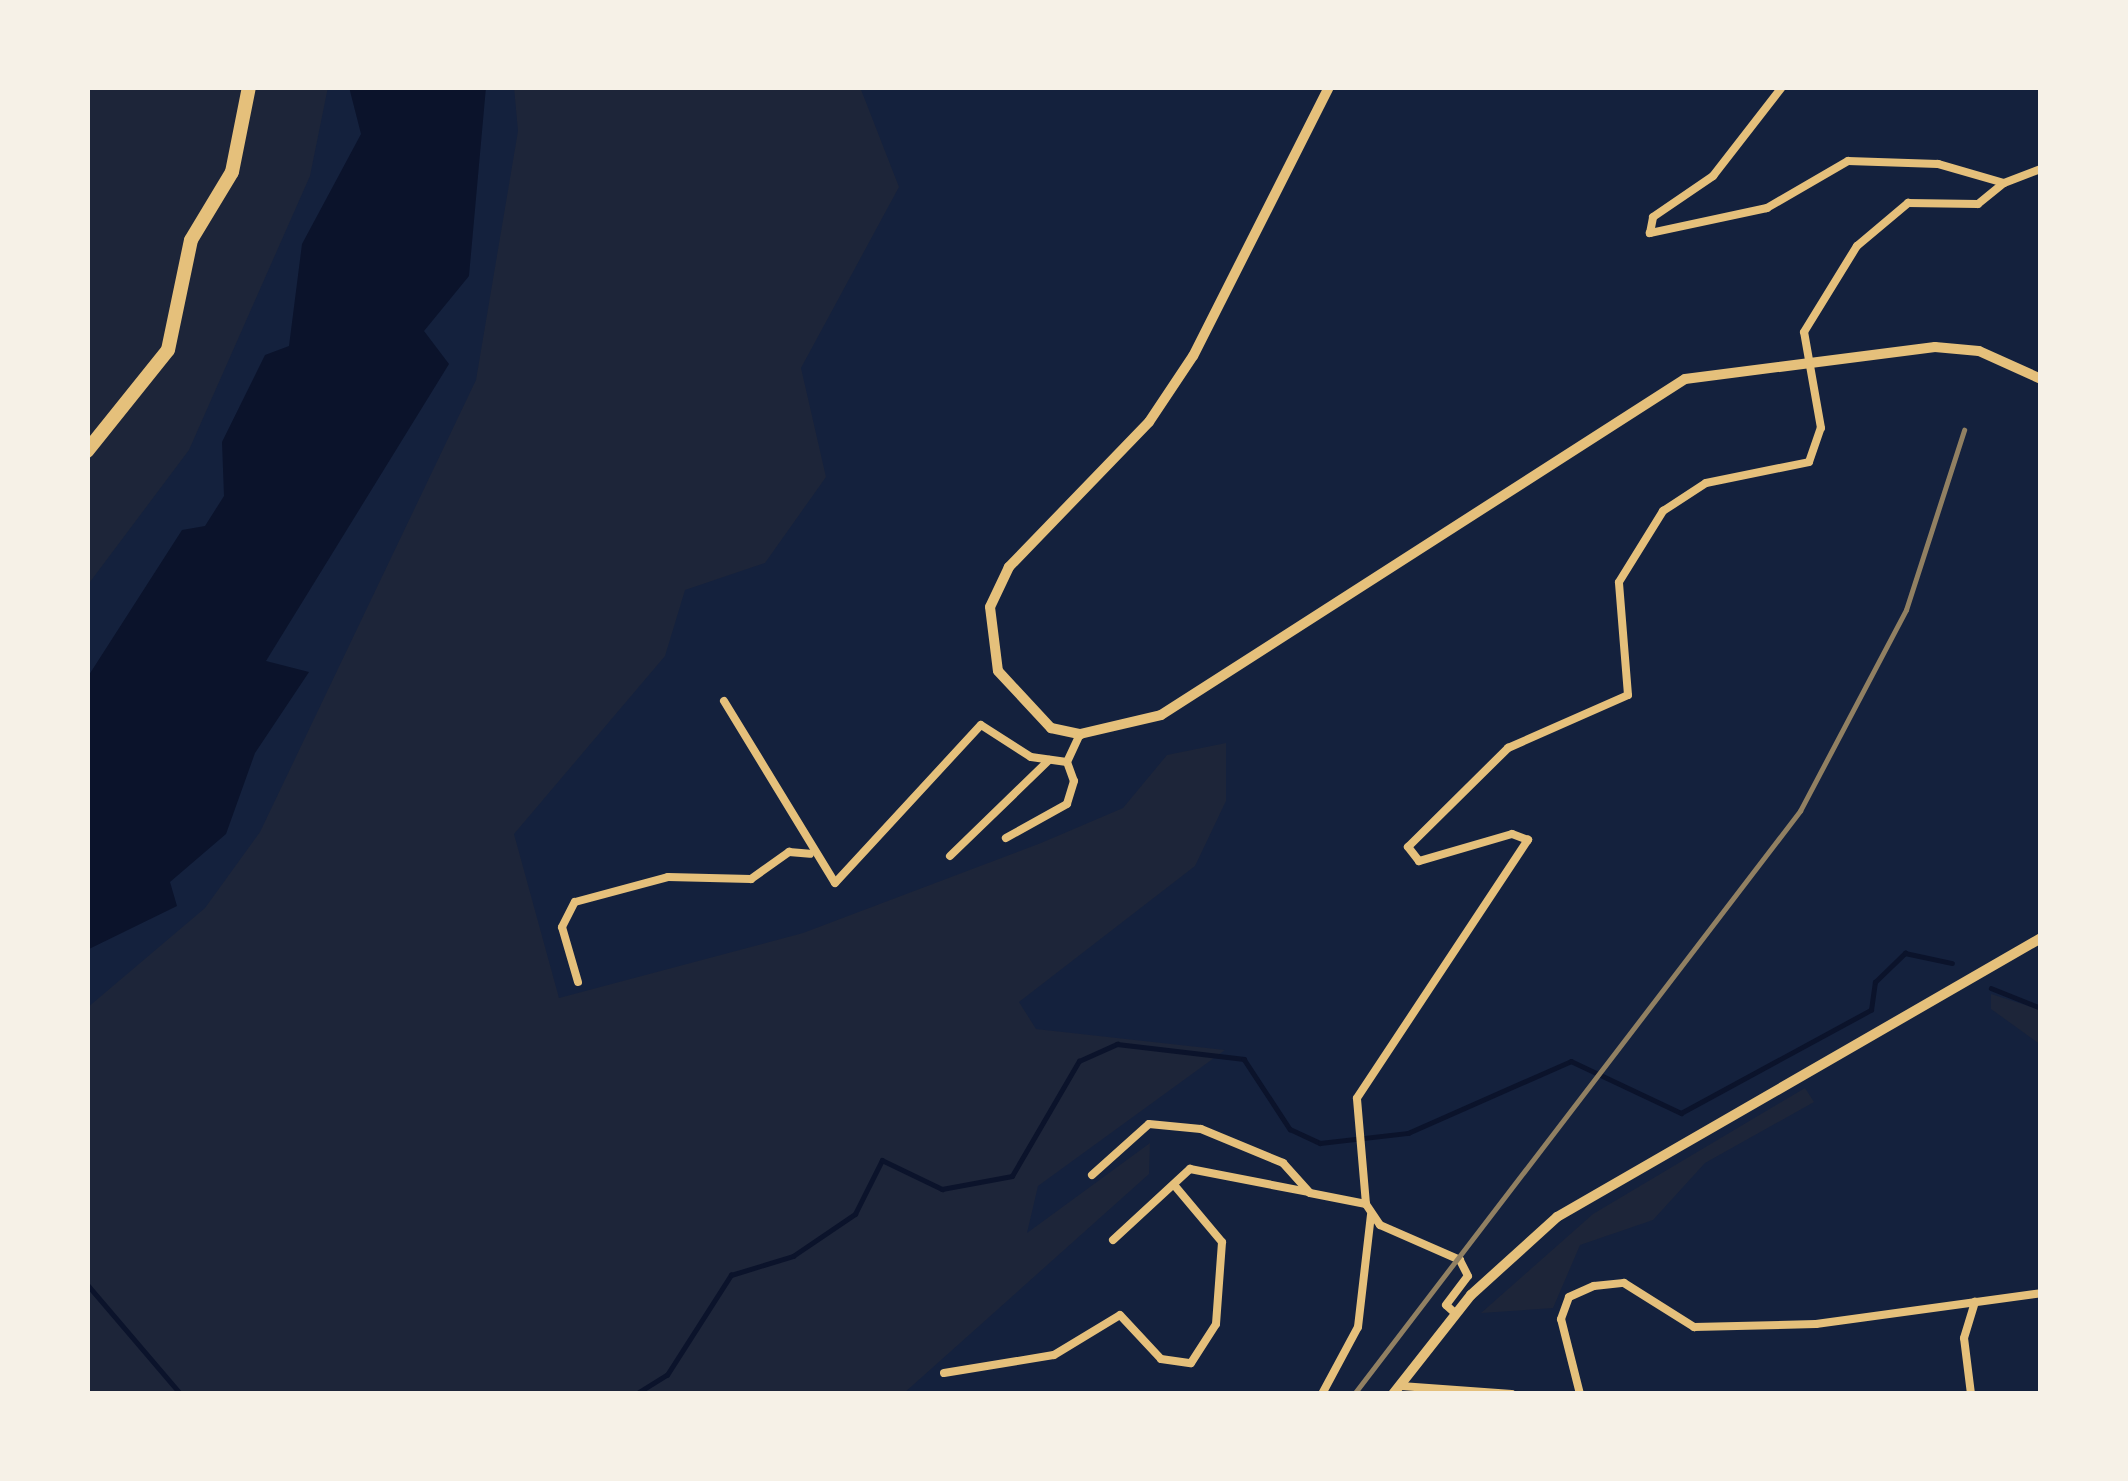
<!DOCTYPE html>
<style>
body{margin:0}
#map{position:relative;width:2128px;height:1481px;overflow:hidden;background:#14213d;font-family:"Space Grotesk",sans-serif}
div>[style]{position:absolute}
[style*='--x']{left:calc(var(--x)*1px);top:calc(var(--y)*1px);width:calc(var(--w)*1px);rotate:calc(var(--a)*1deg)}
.green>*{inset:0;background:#1d2539}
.water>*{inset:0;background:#0b132b}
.stream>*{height:4.5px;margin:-2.25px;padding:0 2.25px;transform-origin:2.25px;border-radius:2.25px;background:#0b132b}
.minor>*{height:8px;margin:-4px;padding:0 4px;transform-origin:4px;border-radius:4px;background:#e5c07b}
.tertiary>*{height:10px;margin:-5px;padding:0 5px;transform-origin:5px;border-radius:5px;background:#e5c07b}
.primary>*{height:14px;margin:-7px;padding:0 7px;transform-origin:7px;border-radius:7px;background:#e5c07b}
.rail>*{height:4.5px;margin:-2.25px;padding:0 2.25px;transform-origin:2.25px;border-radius:2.25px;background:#918062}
span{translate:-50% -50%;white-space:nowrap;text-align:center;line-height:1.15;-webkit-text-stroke:9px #f6f1e7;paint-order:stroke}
.frame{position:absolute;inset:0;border:90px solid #f6f1e7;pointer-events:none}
</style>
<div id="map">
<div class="green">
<div style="clip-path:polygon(87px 87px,328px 87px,310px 176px,189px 450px,87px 586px)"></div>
<div style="clip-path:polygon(514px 87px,860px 87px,899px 187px,801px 368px,826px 477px,765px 563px,685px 590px,665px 656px,514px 834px,559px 998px,803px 933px,1041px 843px,1123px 808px,1167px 755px,1226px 743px,1226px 801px,1195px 866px,1019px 1002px,1036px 1029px,1225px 1050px,1038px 1186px,1027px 1233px,1150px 1143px,1149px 1174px,903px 1394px,87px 1394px,87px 1008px,205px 908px,260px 832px,476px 380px,518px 131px)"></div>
<div style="clip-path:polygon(1991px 994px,2041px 1010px,2041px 1045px,1991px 1009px)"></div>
<div style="clip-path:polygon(1805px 1088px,1814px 1102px,1705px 1163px,1653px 1220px,1580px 1245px,1553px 1308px,1481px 1313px,1593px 1214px)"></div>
</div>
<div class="water">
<div style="clip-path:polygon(349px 87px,486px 87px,469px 276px,424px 331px,449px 364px,266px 661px,309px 672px,255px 753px,226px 834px,170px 882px,177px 906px,87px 950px,87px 678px,182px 530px,205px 526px,224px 496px,222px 442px,265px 355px,289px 346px,302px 244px,361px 134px)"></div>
</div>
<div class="stream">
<div style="--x:1991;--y:988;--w:54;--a:21.8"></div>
<div style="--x:87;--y:1284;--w:145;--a:49.5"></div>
<div style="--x:636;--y:1394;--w:36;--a:-32"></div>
<div style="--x:667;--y:1375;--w:119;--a:-57.4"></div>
<div style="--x:731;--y:1275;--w:65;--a:-17"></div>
<div style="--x:793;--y:1256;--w:75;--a:-34.1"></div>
<div style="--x:855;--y:1214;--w:60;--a:-63.4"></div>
<div style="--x:882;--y:1160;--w:67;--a:25.8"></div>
<div style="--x:942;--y:1189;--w:71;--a:-10.5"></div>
<div style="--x:1012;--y:1176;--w:133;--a:-59.8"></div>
<div style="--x:1079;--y:1061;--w:42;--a:-24.1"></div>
<div style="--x:1117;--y:1044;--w:128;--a:6.7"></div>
<div style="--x:1244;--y:1059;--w:84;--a:56.7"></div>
<div style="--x:1290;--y:1129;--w:33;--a:25"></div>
<div style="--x:1320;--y:1143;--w:89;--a:-6.5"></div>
<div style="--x:1408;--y:1133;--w:178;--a:-23.8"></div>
<div style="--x:1571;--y:1061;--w:122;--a:25.3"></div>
<div style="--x:1681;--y:1113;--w:216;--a:-28.5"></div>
<div style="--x:1871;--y:1010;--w:28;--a:-82"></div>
<div style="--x:1875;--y:982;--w:42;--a:-44"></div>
<div style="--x:1905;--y:953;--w:48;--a:12"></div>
</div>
<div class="minor">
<div style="--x:2004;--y:183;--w:40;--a:-21"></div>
<div style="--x:724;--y:701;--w:213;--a:58.6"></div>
<div style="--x:835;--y:883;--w:215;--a:-47.3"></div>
<div style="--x:981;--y:725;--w:59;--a:32.6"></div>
<div style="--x:1031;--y:757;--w:36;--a:8"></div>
<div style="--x:1067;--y:762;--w:20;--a:70"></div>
<div style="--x:1074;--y:781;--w:24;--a:107"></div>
<div style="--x:1067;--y:804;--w:70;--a:150.9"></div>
<div style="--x:1067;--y:762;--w:31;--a:-65"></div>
<div style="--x:950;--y:856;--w:138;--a:-44.1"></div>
<div style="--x:578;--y:982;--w:57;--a:-106.2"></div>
<div style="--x:562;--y:927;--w:28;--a:-63"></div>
<div style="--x:575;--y:902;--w:96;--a:-15"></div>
<div style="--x:668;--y:877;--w:83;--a:1.4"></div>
<div style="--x:751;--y:879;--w:47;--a:-35.4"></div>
<div style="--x:789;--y:852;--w:21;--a:5"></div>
<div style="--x:1092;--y:1175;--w:76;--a:-41.8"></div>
<div style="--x:1149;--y:1124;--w:52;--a:5.5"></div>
<div style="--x:1201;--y:1129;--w:89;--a:22.5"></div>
<div style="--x:1283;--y:1163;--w:40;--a:48"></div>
<div style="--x:1310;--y:1193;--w:57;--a:11.1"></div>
<div style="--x:1113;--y:1240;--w:105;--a:-42.7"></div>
<div style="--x:1190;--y:1169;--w:120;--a:11"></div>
<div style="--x:1456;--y:1314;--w:13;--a:-138"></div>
<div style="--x:1446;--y:1305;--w:36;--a:-53"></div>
<div style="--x:1468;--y:1276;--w:18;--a:-117"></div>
<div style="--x:1460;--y:1260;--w:87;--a:-156.4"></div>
<div style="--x:1380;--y:1225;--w:25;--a:-124"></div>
<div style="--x:1366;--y:1204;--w:106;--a:-94.9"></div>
<div style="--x:1357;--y:1098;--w:310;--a:-56.5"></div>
<div style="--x:1528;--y:840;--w:17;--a:-159"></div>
<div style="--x:1512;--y:834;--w:97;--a:163.8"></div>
<div style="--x:1419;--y:861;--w:18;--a:-128"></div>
<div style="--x:1408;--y:847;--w:141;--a:-44.7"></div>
<div style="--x:1508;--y:748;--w:131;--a:-23.8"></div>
<div style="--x:1628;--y:695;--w:113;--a:-94.6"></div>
<div style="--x:1619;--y:582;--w:84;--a:-58.2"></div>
<div style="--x:1663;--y:511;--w:51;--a:-33.1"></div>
<div style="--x:1706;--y:483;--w:105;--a:-11.5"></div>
<div style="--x:1809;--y:462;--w:36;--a:-71"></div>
<div style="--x:1821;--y:428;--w:97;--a:-100"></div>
<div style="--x:1804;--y:332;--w:101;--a:-58.4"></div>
<div style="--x:1857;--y:246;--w:67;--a:-40.1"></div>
<div style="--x:1908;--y:203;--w:70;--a:0.8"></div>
<div style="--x:1978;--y:204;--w:33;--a:-39"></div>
<div style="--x:2004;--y:183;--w:69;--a:-163.9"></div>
<div style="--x:1938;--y:164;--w:90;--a:-178.1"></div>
<div style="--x:1848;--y:161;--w:94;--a:149.9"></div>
<div style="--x:1767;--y:208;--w:120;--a:167.9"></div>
<div style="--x:1650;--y:233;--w:16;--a:-79"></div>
<div style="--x:1653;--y:217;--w:73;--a:-34.3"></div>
<div style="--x:1713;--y:176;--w:113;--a:-52.2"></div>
<div style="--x:944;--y:1373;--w:111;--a:-9.3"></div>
<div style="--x:1054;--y:1355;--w:77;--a:-31.2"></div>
<div style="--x:1120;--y:1315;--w:60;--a:47"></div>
<div style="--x:1161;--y:1359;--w:30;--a:8"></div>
<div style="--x:1191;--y:1363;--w:46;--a:-57.3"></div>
<div style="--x:1216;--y:1324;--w:82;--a:-85.8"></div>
<div style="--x:1222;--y:1242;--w:73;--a:-130"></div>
<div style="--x:1401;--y:1386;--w:111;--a:4.1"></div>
<div style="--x:1322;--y:1394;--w:76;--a:-61.8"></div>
<div style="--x:1358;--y:1327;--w:113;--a:-83.4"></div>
<div style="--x:1580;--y:1394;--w:77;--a:-104.2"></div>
<div style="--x:1561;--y:1319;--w:23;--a:-70"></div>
<div style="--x:1569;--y:1297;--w:27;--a:-24"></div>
<div style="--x:1594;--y:1286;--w:30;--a:-6"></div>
<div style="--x:1624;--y:1283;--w:83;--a:32.2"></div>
<div style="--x:1694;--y:1327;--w:122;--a:-1.4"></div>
<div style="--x:1816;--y:1324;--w:227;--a:-7.8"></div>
<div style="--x:1971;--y:1394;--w:56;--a:-97.1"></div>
<div style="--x:1964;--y:1338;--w:38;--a:-73"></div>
</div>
<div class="tertiary">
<div style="--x:1329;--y:87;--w:301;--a:116.8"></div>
<div style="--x:1193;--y:356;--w:79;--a:123.7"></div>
<div style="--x:1149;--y:422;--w:202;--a:134"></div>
<div style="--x:1009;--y:567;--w:44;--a:115.4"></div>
<div style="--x:990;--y:607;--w:64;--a:82.9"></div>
<div style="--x:998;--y:671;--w:78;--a:47.1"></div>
<div style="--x:1051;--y:728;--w:30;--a:12"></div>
<div style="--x:1080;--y:734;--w:83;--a:-13.2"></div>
<div style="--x:1161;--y:715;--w:622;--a:-32.67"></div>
<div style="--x:1685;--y:379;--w:252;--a:-7.3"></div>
<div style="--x:1935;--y:347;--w:44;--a:5.2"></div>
<div style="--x:1979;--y:351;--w:68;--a:24.3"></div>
<div style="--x:1393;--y:1394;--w:126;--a:-51.8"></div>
<div style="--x:1471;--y:1295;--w:116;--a:-42.2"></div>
<div style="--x:1557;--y:1217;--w:559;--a:-29.96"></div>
</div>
<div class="primary">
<div style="--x:87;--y:451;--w:129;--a:-51.3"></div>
<div style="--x:168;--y:350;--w:112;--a:-78.2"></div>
<div style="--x:191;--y:240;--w:79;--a:-58.9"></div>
<div style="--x:232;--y:172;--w:87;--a:-78.7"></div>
</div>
<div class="rail">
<div style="--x:1354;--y:1394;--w:734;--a:-52.58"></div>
<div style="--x:1800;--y:811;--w:227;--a:-62.2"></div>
<div style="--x:1906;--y:610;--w:189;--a:-72.1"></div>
</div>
<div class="frame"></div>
</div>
